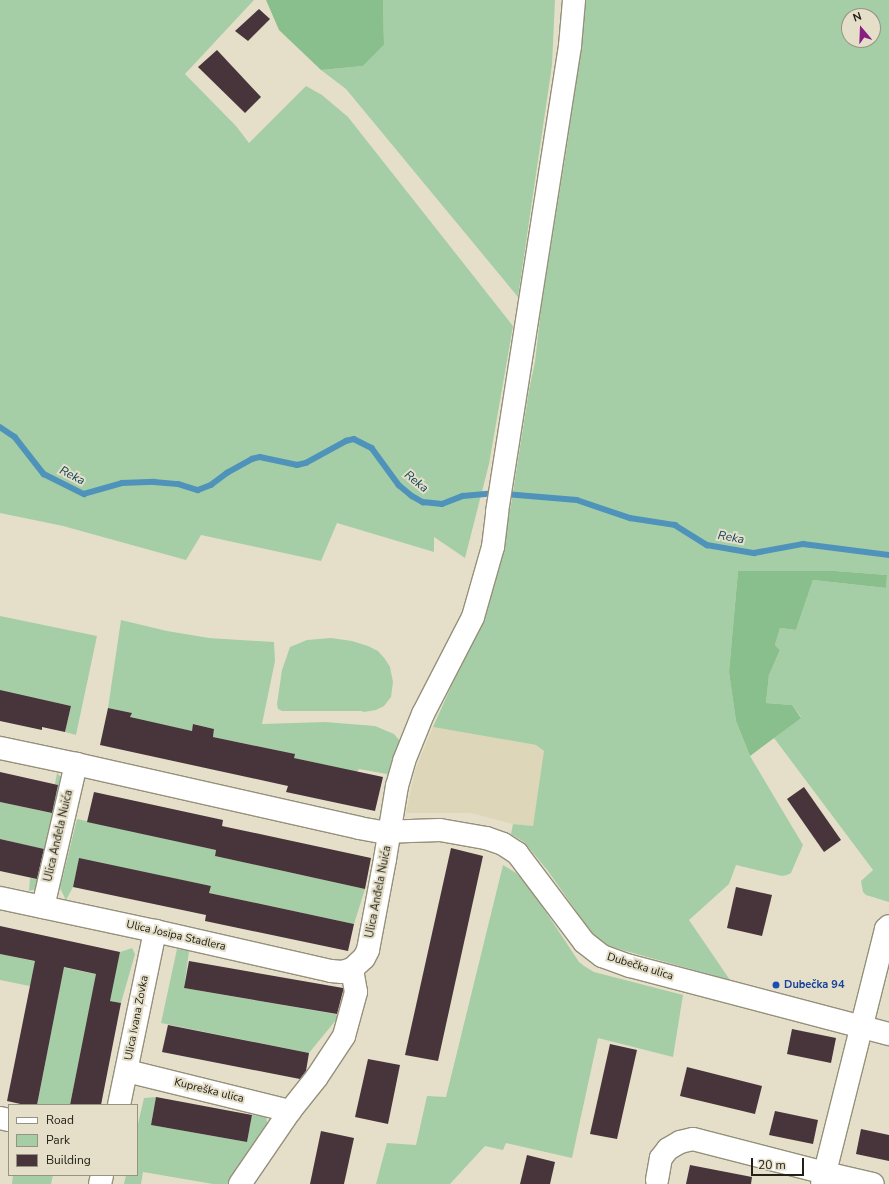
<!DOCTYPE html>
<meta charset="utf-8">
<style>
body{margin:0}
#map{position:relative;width:889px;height:1184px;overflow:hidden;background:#e5dfc9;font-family:"Nunito Sans",sans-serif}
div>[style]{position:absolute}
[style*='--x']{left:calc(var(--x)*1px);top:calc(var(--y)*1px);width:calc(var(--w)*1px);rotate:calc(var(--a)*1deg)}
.built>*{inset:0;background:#ddd6b8}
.green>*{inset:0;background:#a5cea7}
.forest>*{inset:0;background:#88bf8c}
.stream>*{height:5.5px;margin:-2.75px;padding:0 2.75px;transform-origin:2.75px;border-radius:2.75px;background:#4f93ba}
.building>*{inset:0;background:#48343b}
.roads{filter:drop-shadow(1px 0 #95907b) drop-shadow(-1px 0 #95907b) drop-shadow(0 1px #95907b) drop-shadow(0 -1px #95907b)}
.minor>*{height:22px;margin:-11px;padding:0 11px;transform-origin:11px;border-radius:11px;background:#fff}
.dots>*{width:11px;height:11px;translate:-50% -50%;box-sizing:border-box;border:2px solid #e5dfc9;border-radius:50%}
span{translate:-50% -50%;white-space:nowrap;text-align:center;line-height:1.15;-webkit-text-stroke:4px #e5dfc9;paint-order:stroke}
.street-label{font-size:11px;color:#222017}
.transit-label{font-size:11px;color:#164399;font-weight:700}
.left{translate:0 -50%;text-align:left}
.water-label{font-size:12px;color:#023e59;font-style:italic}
.legend{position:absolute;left:8px;top:1104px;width:130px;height:72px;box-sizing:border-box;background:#e5dfc9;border:1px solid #979382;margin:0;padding:5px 7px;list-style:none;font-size:12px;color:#222017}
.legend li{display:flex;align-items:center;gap:8px;height:20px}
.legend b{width:20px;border:1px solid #979382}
.north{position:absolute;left:841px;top:8px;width:40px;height:40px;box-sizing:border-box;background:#e5dfc9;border:1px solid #979382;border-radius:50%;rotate:341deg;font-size:11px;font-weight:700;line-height:16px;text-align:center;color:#222017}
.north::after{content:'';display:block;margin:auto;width:14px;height:18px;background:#881d83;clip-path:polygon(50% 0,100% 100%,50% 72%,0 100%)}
.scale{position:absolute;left:751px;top:1158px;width:53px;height:18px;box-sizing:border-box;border:2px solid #222017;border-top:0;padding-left:5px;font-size:12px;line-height:14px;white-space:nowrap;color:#222017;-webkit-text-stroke:3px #e5dfc9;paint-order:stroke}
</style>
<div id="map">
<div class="built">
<div style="clip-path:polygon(433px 727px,536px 745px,545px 752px,533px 826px,513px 824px,471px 813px,406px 813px,415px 770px)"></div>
</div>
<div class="green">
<div style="clip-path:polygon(0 0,254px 0,185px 74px,236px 126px,249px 143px,306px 86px,322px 95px,348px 117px,513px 326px,489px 464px,465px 558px,434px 537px,434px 552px,337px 523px,321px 561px,201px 535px,186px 560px,63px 526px,0 513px)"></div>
<div style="clip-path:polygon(383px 0,555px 0,552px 65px,518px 297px,346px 89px,321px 70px,363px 66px,384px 45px)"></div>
<div style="clip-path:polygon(evenodd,583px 0,889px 0,889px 902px,866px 895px,863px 892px,861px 881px,873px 870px,774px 738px,801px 717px,792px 705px,766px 703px,769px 675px,780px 650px,775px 645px,780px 628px,796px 630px,813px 580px,886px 588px,887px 575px,835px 571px,738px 571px,729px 672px,736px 721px,750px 756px,803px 845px,791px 873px,787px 875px,782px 876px,736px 865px,729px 884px,689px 920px,730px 980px,608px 946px,593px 935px,548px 871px,524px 842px,511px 834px,513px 824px,533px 826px,544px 751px,536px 745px,433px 727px,484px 613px,497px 571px,511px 505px,529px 390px,535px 362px,541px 309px,568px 139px,583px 0,849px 16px,873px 16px,873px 40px,849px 40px,849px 16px)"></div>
<div style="clip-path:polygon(0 616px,97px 636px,76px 735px,65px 732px,71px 706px,0 691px)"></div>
<div style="clip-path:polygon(121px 620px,167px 631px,209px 638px,274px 642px,275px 661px,262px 724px,325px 722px,375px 726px,394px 734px,400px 741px,392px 775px,359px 769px,357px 772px,294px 758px,294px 754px,213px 737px,214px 729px,194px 724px,192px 731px,130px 718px,131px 713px,108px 708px)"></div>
<div style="clip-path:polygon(331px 638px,352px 641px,368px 646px,378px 651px,385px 659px,390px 667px,393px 682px,391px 697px,384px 706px,376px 710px,364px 712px,361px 711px,282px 711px,278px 709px,277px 704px,282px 670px,290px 647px,307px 640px)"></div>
<div style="clip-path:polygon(57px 773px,62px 778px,40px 886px,36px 889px,29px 891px,30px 878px,38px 879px,45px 850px,0 839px,0 802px,51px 813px,58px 785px,55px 784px)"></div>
<div style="clip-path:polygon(77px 819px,216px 850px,215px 856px,365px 889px,354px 924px,209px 893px,211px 886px,79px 859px,73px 887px,66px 900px,60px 888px)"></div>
<div style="clip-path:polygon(503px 865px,516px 873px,528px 885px,579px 962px,584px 966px,594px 972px,683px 995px,673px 1057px,598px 1038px,572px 1158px,506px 1143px,503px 1150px,485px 1146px,450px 1184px,376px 1184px,387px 1143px,416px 1145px,427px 1096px,446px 1097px)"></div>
<div style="clip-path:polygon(132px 948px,135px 954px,121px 1003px,92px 997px,70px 1105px,37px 1105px,59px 992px,0 980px,0 954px,114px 978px,120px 952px)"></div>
<div style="clip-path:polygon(177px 949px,189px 951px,184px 988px,340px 1015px,309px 1053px,161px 1023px)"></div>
<div style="clip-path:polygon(156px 1097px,151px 1125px,247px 1142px,252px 1115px,266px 1116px,268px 1128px,231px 1184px,213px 1184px,143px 1172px,141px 1184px,124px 1184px,126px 1175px,137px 1175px,137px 1128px,144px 1098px)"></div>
<div style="clip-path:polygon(13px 1175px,53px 1175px,51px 1184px,12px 1184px)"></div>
</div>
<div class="forest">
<div style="clip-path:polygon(266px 0,383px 0,384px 45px,363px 66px,321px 70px,279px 30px)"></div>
<div style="clip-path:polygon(738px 571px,835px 571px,887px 575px,886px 588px,813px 580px,796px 630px,780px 628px,775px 645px,780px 650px,769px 675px,766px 703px,792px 705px,801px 718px,750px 756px,736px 721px,729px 672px)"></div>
</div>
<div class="stream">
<div style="--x:0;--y:427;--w:18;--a:34"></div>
<div style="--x:15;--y:437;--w:47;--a:51.9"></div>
<div style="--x:44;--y:474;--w:45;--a:26.6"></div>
<div style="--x:84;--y:494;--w:40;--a:-16"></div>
<div style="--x:122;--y:483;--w:32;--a:-2"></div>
<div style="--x:154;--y:482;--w:24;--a:5"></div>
<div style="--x:178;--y:484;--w:21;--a:17"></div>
<div style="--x:198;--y:490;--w:14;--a:-21"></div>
<div style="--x:211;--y:485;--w:20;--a:-37"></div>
<div style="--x:227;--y:473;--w:29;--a:-29"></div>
<div style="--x:252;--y:459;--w:8;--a:-14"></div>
<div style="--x:260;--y:457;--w:38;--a:12"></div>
<div style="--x:297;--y:465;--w:9;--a:-13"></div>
<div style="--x:306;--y:463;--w:46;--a:-28.8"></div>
<div style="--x:346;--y:441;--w:8;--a:-14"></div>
<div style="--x:354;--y:439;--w:20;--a:27"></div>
<div style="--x:372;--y:448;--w:46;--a:53.9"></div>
<div style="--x:399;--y:485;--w:17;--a:40"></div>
<div style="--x:412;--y:496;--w:13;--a:29"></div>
<div style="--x:423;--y:502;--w:19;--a:6"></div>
<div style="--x:442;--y:504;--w:22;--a:-21"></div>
<div style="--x:463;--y:496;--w:33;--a:-5"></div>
<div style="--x:504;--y:494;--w:73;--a:4.7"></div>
<div style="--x:577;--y:500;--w:56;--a:18.8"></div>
<div style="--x:630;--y:518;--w:46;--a:8.8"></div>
<div style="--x:675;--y:525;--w:38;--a:32"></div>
<div style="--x:707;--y:545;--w:48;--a:9.7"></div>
<div style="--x:754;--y:553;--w:50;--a:-10.4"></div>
<div style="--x:803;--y:544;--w:87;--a:7.3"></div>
</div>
<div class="building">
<div style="clip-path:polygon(259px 9px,270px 19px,248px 41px,235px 31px)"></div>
<div style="clip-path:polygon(217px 50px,261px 97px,245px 113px,198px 67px)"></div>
<div style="clip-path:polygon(0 690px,71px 706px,65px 732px,42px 727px,42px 730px,0 721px)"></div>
<div style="clip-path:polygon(108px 708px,132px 713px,130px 717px,192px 731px,193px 724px,214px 729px,213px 737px,295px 754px,294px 758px,383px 777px,375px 811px,286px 792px,288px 786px,100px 745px)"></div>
<div style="clip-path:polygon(0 772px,58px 785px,52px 813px,0 802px)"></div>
<div style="clip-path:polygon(804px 787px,841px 840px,824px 852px,787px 799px)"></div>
<div style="clip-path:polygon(94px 792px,223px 820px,222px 826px,371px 858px,365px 889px,215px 856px,216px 850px,87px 822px)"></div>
<div style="clip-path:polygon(0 839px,44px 849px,37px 879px,0 871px)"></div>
<div style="clip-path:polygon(451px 848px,483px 856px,438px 1061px,405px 1055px)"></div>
<div style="clip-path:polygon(79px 858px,211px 886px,209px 893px,354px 924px,348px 951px,205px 921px,206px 915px,73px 887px)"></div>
<div style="clip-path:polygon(736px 887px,772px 895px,762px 936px,727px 928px)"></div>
<div style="clip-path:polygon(0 926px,120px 952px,110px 1001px,121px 1003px,101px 1105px,70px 1105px,96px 974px,64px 967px,37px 1105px,25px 1105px,7px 1101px,35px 961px,0 954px)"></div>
<div style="clip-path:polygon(189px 961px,343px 988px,343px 991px,337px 1014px,184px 988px)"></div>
<div style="clip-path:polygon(168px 1025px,309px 1053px,306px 1071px,300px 1079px,162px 1052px)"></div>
<div style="clip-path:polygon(792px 1029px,836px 1038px,831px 1063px,787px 1054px)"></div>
<div style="clip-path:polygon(610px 1044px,637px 1050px,617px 1139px,590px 1134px)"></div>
<div style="clip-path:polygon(368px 1059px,400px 1065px,388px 1124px,355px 1117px)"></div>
<div style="clip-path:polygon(687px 1067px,762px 1086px,755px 1114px,680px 1096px)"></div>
<div style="clip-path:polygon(156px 1097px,252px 1115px,247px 1142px,151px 1125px)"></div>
<div style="clip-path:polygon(775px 1111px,818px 1120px,813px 1144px,769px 1135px)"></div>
<div style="clip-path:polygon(861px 1129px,889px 1135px,889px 1161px,856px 1154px)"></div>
<div style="clip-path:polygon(321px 1131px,354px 1138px,344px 1184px,310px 1184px)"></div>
<div style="clip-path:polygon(527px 1155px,555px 1162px,550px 1184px,520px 1184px)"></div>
<div style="clip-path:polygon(690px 1165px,752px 1177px,751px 1184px,686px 1184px)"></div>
</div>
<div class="roads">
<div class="minor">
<div style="--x:0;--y:748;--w:78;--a:11.9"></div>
<div style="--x:0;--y:898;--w:158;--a:12"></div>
<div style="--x:155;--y:931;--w:180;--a:12.8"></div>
<div style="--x:331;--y:971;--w:11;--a:5"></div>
<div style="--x:342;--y:972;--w:10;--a:-17"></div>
<div style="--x:352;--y:969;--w:16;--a:-43"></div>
<div style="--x:364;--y:958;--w:9;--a:-63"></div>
<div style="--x:368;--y:950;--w:93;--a:-79.4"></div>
<div style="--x:385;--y:859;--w:74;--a:-80.7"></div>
<div style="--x:397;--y:786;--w:26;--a:-74"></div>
<div style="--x:404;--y:761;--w:51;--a:-68"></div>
<div style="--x:423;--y:714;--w:109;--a:-62.7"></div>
<div style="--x:473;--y:617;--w:73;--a:-74.1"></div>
<div style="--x:493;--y:547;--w:35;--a:-83"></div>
<div style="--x:497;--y:512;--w:472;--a:-81.1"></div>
<div style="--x:570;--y:46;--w:46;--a:-85"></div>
<div style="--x:43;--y:907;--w:147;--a:-77"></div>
<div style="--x:76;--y:764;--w:290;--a:12.7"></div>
<div style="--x:359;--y:828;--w:22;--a:10"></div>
<div style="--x:381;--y:832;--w:59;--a:-1.9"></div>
<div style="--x:440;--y:830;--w:47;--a:9.9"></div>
<div style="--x:486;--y:838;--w:18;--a:19"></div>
<div style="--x:503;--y:844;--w:17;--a:33"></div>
<div style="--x:517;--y:853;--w:111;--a:53"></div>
<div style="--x:584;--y:942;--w:23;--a:38"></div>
<div style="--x:602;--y:956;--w:30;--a:20"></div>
<div style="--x:630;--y:966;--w:268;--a:14.7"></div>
<div style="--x:127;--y:1071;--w:168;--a:13.8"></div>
<div style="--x:119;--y:1105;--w:178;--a:-78.3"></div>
<div style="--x:0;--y:1118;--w:9;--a:13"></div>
<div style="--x:657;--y:1180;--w:22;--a:-80"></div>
<div style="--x:661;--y:1158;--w:11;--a:-52"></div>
<div style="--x:668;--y:1149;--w:14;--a:-30"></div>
<div style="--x:680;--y:1142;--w:13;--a:-13"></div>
<div style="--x:693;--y:1139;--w:136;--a:14.4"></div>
<div style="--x:825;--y:1173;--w:49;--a:12.9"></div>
<div style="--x:100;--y:1184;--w:9;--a:-77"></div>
<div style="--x:240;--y:1184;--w:88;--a:-55.6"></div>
<div style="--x:290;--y:1111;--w:43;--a:-51.5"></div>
<div style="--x:317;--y:1077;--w:49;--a:-56.6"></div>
<div style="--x:344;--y:1036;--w:46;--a:-74.7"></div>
<div style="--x:356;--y:992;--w:23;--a:-100"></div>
<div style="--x:822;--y:1184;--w:263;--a:-75.9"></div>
<div style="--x:886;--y:929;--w:4;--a:-45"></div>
</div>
</div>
<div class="dots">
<div style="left:776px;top:985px;background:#1a4fb4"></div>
</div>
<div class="street-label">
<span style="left:59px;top:836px;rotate:-77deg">Ulica Anđela Nuića</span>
<span style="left:379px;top:892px;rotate:-79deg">Ulica Anđela Nuića</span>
<span style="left:176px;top:936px;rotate:13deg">Ulica Josipa Stadlera</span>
<span style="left:640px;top:967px;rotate:17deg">Dubečka ulica</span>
<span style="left:137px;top:1018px;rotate:-79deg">Ulica Ivana Zovka</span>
<span style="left:209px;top:1091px;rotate:14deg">Kupreška ulica</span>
</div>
<div class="transit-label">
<span class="left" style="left:784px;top:985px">Dubečka 94</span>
</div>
<div class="water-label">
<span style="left:72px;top:476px;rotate:27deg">Reka</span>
<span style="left:416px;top:482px;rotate:39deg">Reka</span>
<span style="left:731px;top:538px;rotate:10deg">Reka</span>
</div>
<ul class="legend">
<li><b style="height:5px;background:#fff"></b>Road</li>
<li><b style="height:11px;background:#a5cea7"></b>Park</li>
<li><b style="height:11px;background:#48343b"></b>Building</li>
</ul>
<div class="north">N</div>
<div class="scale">20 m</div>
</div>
